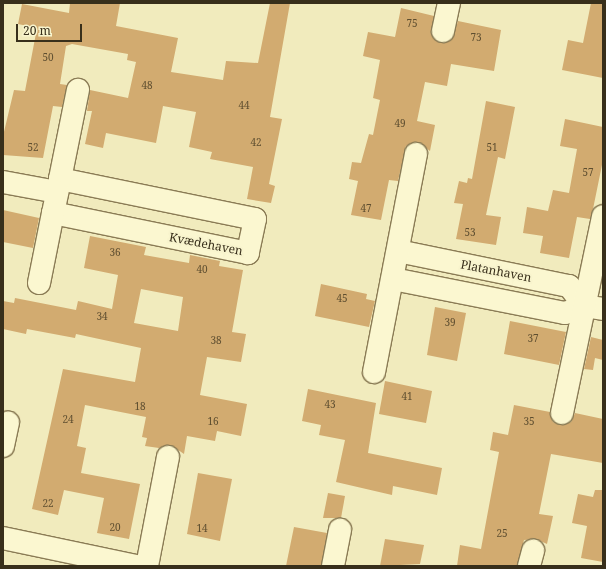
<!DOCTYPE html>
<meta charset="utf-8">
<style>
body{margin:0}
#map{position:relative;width:606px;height:569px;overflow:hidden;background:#f1ebbd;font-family:"Noto Serif",serif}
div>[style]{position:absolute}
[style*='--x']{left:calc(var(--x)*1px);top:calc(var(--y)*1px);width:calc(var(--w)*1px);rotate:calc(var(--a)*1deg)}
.building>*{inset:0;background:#d2ab70}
.roads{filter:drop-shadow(1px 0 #8a7b55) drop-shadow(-1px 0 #8a7b55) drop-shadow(0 1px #8a7b55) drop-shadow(0 -1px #8a7b55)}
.street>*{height:22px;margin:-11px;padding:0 11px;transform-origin:11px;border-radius:11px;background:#fbf7d0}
span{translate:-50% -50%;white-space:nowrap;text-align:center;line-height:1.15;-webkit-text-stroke:4px #f8f4cd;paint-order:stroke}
.number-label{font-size:10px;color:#5e4e30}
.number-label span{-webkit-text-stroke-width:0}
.street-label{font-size:12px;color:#382f1b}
.frame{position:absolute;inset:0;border:4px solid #382f1b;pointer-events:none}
.scale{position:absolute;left:16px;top:24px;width:66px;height:18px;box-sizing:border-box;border:2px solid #382f1b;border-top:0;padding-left:5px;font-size:12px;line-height:14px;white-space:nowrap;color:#382f1b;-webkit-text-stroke:3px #f8f4cd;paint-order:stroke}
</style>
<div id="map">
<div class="building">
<div style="clip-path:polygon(70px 3px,120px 3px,116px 26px,178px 38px,171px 72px,223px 80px,226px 61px,258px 63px,270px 3px,290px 3px,270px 117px,282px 119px,269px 184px,275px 186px,271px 203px,247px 199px,253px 167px,210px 159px,212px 152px,189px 147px,196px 112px,163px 106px,156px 143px,106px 133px,103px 148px,85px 144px,92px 111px,87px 111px,90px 90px,128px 98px,136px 62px,127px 60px,128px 54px,72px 44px,66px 46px,60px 84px,67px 85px,62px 107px,53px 106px,43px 158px,3px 155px,3px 136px,14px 90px,25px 91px,37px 28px,18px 24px,22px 4px,69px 13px)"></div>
<div style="clip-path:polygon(591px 3px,603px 3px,603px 78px,562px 70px,568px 40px,583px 43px)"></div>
<div style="clip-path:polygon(401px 8px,434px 16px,431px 34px,440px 43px,452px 39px,458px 21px,501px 30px,494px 71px,451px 64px,447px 86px,425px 82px,417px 121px,435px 125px,430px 151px,418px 142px,406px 146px,398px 181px,389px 180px,381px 220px,351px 215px,358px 181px,349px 179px,352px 162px,361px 163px,369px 134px,373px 135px,380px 100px,373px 98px,380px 60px,363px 56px,368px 32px,395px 37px)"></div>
<div style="clip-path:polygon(486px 101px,515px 107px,505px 159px,498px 157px,486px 215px,501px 217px,496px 245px,456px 239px,463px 204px,454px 203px,459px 181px,467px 183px,468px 178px,472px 179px)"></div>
<div style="clip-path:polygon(565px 119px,603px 127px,603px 160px,593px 209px,590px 219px,577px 217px,569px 258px,540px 253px,543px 236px,523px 233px,527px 207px,548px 211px,553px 190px,569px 193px,577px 149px,560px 146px)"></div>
<div style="clip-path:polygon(3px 210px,39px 218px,33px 248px,3px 242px)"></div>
<div style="clip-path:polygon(evenodd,90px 236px,146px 247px,144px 255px,189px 263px,190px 255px,220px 261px,219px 266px,243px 270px,232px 332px,246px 334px,241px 362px,207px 357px,200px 395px,247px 404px,241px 436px,217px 431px,215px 441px,187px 436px,184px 454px,171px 445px,159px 448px,145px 446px,147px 438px,142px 437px,146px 417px,85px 405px,77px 446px,86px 448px,81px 473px,140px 484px,129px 539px,97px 533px,104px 498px,64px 490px,58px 515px,32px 509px,63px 369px,135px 382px,141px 348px,76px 334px,75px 338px,27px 329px,26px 334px,3px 329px,3px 301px,14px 303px,15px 298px,76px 310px,78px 301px,112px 309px,118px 275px,84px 268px,90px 236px,141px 289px,183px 297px,178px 331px,134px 323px,141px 289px)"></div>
<div style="clip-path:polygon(321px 284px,367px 294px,366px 299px,375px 301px,369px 327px,315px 316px)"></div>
<div style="clip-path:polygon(435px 307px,466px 313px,457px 361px,427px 355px)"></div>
<div style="clip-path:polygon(510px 321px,566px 332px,559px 365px,504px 354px)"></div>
<div style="clip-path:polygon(591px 337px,603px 340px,603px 360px,595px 358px,593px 370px,584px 369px)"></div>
<div style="clip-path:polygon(385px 381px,432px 391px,426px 423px,379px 414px)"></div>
<div style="clip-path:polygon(308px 389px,376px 403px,368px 453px,442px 468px,437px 495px,393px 486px,392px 495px,336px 482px,345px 440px,319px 435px,321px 425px,302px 421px)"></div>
<div style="clip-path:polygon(514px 405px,550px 412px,553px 422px,560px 425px,571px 422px,575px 413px,603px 419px,603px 463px,551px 454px,539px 514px,553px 516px,547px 544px,536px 539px,524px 540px,517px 566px,457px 566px,460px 545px,481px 549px,499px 452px,490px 450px,493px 432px,508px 435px)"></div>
<div style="clip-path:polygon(198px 473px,232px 479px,220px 541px,187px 534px)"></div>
<div style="clip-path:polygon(595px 490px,603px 490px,603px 562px,581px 558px,587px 526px,572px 523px,578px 494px,593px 497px)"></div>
<div style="clip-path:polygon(328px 493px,345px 496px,341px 518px,323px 518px)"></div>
<div style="clip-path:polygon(294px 527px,327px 533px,321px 566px,286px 566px)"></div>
<div style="clip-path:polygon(385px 539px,424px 545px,420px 564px,380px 566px)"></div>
</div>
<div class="roads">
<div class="street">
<div style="--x:443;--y:31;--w:29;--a:-78"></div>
<div style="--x:60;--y:179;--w:199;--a:11.6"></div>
<div style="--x:255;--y:219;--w:35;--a:102"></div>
<div style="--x:248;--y:253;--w:199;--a:-168.4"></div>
<div style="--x:53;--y:213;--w:35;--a:-78"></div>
<div style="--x:60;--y:179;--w:91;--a:-78.6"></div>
<div style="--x:3;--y:182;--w:55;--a:10.5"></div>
<div style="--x:398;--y:251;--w:175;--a:11.6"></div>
<div style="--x:569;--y:286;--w:25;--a:53"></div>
<div style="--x:393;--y:279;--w:175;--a:11.2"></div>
<div style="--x:565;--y:313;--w:20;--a:-20"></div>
<div style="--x:584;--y:306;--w:19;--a:9"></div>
<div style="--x:39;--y:283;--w:71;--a:-78.7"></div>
<div style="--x:374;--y:372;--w:222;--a:-79.1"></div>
<div style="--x:562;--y:413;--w:201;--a:-78.2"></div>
<div style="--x:3;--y:446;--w:24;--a:-78"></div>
<div style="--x:3;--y:538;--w:136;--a:11.9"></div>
<div style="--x:147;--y:566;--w:111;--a:-79.1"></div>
<div style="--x:333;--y:566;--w:37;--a:-79"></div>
<div style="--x:529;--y:566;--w:16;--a:-75"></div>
</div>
</div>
<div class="number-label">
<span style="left:412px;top:24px">75</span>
<span style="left:476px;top:38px">73</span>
<span style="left:48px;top:58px">50</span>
<span style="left:147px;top:86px">48</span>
<span style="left:244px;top:106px">44</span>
<span style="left:400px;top:124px">49</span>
<span style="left:256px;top:143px">42</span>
<span style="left:33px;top:148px">52</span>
<span style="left:492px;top:148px">51</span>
<span style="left:588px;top:173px">57</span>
<span style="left:366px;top:209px">47</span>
<span style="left:470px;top:233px">53</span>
<span style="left:115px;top:253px">36</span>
<span style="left:202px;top:270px">40</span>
<span style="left:342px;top:299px">45</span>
<span style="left:102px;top:317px">34</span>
<span style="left:450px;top:323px">39</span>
<span style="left:533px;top:339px">37</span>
<span style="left:216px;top:341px">38</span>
<span style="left:407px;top:397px">41</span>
<span style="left:330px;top:405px">43</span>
<span style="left:140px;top:407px">18</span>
<span style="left:68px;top:420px">24</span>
<span style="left:213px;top:422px">16</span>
<span style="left:529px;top:422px">35</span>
<span style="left:48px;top:504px">22</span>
<span style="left:115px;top:528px">20</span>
<span style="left:202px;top:529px">14</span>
<span style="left:502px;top:534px">25</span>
</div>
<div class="street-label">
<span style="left:206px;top:244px;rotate:11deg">Kvædehaven</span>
<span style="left:496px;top:271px;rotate:11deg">Platanhaven</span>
</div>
<div class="frame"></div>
<div class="scale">20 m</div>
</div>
